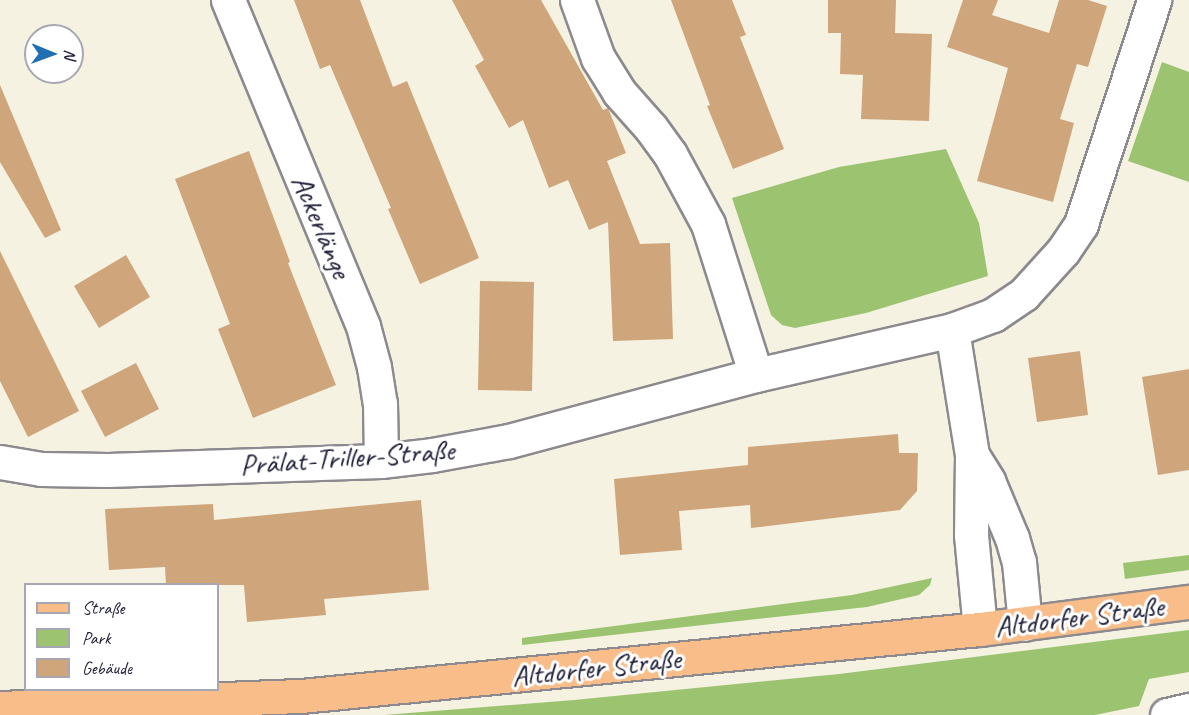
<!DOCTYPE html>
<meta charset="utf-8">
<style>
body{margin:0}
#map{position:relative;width:1189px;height:715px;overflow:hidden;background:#f5f2e2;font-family:Caveat,sans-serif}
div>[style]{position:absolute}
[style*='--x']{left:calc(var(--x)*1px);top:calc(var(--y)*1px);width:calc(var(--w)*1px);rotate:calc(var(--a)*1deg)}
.green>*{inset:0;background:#9cc470}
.building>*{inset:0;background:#cfa57b}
.roads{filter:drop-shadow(2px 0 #8c8a8e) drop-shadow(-2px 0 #8c8a8e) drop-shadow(0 2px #8c8a8e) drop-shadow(0 -2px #8c8a8e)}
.minor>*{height:33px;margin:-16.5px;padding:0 16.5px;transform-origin:16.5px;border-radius:16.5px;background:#fff}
.major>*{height:33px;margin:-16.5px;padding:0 16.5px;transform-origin:16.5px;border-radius:16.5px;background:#f8bd89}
span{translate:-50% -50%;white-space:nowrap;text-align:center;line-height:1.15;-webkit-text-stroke:6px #fff;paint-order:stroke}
.street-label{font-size:30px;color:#22223b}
.legend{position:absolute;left:24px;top:583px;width:195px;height:108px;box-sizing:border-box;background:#fff;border:2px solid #a7a7b1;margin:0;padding:8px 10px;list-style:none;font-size:18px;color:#22223b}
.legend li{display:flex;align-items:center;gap:12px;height:30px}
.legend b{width:30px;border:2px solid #a7a7b1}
.north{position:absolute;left:24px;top:24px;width:60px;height:60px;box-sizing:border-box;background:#fff;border:2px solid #a7a7b1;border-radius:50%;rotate:91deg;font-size:16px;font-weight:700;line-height:24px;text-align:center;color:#22223b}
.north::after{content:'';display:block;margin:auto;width:21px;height:27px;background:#1f6fb2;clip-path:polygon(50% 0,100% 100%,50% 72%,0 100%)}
</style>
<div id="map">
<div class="green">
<div style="clip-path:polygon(1162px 62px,1189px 72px,1189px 182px,1128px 161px)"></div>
<div style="clip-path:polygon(946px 149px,979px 223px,988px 276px,866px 313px,795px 328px,782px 325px,771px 315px,732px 198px,839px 167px)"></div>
<div style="clip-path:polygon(1189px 555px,1189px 570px,1125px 579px,1123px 563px)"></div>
<div style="clip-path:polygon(932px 578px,930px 585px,919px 595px,867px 607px,522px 645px,522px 638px,852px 595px)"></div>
<div style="clip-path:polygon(1189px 630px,1189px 672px,1149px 679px,1139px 706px,1095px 715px,384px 715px,574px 700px,839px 674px)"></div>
</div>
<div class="building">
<div style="clip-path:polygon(294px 0,360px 0,393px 87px,407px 81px,479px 258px,420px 284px,388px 209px,391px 208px,330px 65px,320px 69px)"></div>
<div style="clip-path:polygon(452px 0,541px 0,603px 110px,608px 108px,626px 153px,607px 161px,640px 244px,670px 243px,673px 339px,613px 341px,608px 222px,589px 230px,568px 180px,549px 188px,523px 120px,509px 128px,475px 66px,484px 60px)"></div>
<div style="clip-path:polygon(671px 0,732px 0,746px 35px,740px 37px,784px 149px,733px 169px,707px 106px,710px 105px)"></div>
<div style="clip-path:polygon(828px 0,896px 0,895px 33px,932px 34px,929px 121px,861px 119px,863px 75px,840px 74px,841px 33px,828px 33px)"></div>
<div style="clip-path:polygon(963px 0,998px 0,992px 15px,1049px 33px,1059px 0,1088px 0,1107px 6px,1088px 67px,1077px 64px,1060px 119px,1074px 123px,1053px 202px,977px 181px,1008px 68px,947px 47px)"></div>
<div style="clip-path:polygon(0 85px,61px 230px,45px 238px,0 162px)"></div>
<div style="clip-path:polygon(249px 151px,290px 262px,288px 263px,336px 385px,253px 418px,218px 329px,230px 324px,175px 179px)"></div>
<div style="clip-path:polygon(0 251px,79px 411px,28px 437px,0 381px)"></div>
<div style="clip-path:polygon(126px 255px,150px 297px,99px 328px,74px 286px)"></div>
<div style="clip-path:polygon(480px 281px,534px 282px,532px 391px,478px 390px)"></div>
<div style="clip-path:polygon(1080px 351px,1088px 415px,1037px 422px,1028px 358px)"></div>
<div style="clip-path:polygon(136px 363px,159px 409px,105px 437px,81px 391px)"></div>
<div style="clip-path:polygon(1189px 369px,1189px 470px,1158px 475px,1142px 377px)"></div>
<div style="clip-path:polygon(898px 434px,899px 453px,918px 453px,917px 491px,900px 510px,751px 528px,750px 505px,679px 511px,682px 550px,620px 555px,614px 479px,748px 465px,748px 447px)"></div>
<div style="clip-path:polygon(421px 500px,429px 590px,324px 599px,326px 615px,247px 622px,244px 585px,166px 585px,165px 567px,109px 570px,105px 509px,213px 504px,214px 520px)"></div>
</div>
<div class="roads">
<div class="minor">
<div style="--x:228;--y:0;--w:353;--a:67.5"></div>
<div style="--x:363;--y:326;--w:42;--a:75"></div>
<div style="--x:374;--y:367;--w:36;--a:81"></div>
<div style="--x:380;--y:403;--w:58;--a:89"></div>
<div style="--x:577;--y:0;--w:62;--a:70.1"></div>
<div style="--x:598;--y:58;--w:40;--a:58"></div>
<div style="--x:619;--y:92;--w:48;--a:48.4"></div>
<div style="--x:651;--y:128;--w:32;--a:54"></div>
<div style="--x:670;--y:154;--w:80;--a:61.5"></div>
<div style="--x:708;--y:224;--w:158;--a:72.4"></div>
<div style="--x:952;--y:330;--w:127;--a:80.9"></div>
<div style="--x:972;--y:455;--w:80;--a:90.7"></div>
<div style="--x:971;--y:535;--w:94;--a:84.5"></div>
<div style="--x:972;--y:455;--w:31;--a:58"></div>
<div style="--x:988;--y:481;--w:62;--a:67.2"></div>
<div style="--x:1012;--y:538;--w:25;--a:74"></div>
<div style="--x:1019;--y:562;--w:62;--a:84.5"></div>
<div style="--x:0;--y:462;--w:42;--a:9.7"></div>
<div style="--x:41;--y:469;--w:67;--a:0.9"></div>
<div style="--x:108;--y:470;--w:273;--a:-1.9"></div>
<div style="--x:381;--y:461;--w:51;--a:-6.7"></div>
<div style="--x:432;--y:455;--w:78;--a:-10.3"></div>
<div style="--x:509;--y:441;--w:256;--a:-15"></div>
<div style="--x:756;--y:375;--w:201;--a:-12.9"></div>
<div style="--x:952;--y:330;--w:44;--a:-20.1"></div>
<div style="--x:993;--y:315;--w:37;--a:-34"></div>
<div style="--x:1024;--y:294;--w:58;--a:-47.8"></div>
<div style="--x:1063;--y:251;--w:32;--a:-56"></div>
<div style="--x:1081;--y:224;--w:236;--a:-71.9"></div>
<div style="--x:1167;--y:715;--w:23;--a:-13"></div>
</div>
<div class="major">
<div style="--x:0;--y:708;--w:301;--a:-2.3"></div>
<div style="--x:301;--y:696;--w:682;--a:-5.64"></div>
<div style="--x:980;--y:629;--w:211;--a:-7.4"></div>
</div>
</div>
<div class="street-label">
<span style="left:322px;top:226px;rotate:67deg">Ackerlänge</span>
<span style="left:347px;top:457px;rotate:-4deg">Prälat-Triller-Straße</span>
<span style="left:1079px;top:616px;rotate:-7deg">Altdorfer Straße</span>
<span style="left:596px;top:667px;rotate:-6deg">Altdorfer Straße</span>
</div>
<ul class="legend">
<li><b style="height:8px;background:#f8bd89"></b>Straße</li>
<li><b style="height:16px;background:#9cc470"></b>Park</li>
<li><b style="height:16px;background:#cfa57b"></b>Gebäude</li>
</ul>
<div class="north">N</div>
</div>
